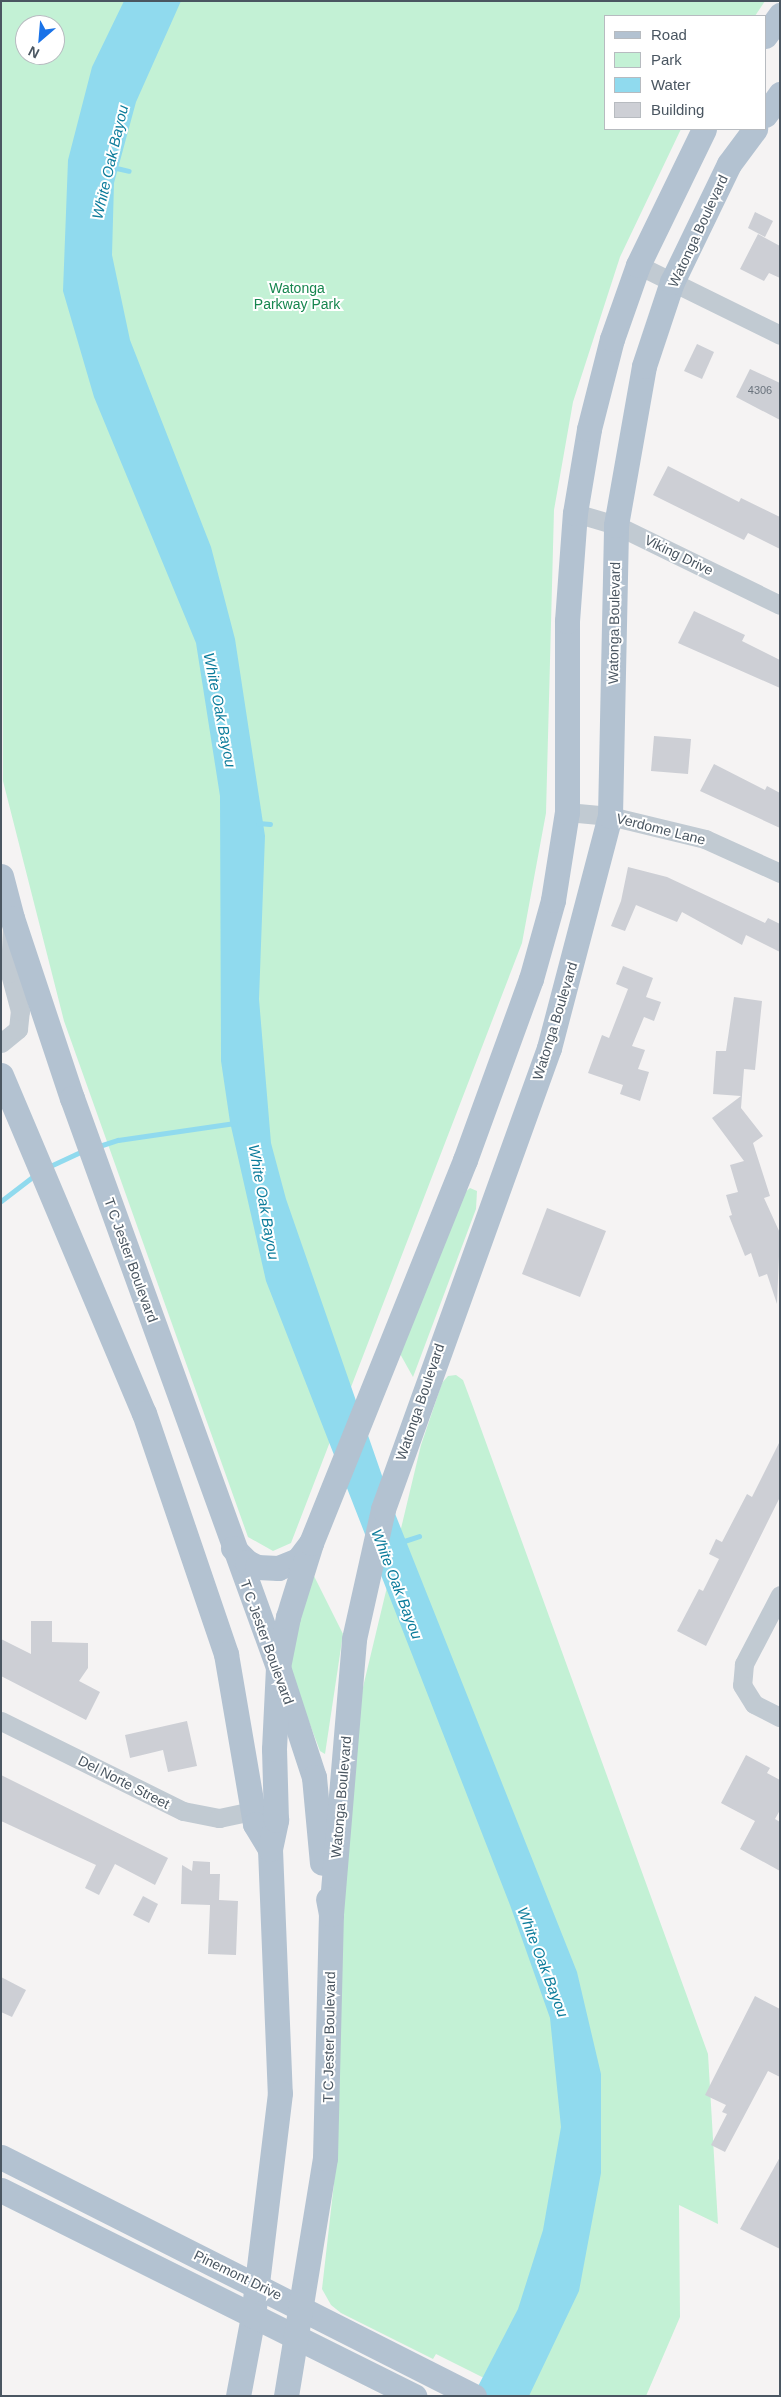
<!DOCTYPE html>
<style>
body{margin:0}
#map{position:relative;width:781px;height:2397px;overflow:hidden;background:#f5f3f3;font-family:Helvetica,sans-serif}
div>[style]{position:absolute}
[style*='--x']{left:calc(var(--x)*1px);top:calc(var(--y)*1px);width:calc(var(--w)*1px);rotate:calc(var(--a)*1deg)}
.green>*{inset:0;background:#c3f1d5}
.water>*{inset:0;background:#90daee}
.stream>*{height:5px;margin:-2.5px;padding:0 2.5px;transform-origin:2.5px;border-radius:2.5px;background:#90daee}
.building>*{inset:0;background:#cdcfd5}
.minor>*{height:19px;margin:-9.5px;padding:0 9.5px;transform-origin:9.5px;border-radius:9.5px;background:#c1cad2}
.major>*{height:25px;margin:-12.5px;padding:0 12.5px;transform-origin:12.5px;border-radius:12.5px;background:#b3c2d1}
span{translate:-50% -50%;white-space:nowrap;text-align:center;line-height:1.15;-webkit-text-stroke:4px #fff;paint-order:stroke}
.number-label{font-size:11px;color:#6b747e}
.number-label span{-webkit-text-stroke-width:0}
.street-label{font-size:14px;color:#4a5661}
.park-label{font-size:14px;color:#17864f}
.water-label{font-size:15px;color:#0c7c9b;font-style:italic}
.frame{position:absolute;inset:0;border:2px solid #4a5661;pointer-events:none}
.legend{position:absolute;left:604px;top:15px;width:162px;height:115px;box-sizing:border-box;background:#fff;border:1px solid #b7bbc0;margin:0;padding:6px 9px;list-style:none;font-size:15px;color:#4a5661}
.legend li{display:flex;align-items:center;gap:10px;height:25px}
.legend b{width:25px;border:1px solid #b7bbc0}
.north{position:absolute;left:15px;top:15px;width:50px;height:50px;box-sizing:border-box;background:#fff;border:1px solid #b7bbc0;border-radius:50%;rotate:207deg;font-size:14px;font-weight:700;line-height:20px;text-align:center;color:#4a5661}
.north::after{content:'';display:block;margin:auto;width:18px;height:22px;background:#1a73e8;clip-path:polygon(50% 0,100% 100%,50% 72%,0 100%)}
</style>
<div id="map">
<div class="green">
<div style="clip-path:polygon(evenodd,1px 1px,765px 1px,755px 16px,605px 16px,605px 129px,681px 129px,620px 257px,573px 402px,554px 510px,546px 813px,522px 943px,291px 1543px,273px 1551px,248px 1537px,64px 1021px,3px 781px,1px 1px,25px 25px,55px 25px,55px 55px,25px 55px,25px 25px)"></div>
<div style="clip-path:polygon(470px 1188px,477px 1191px,476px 1209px,413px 1377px,399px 1352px,463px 1194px)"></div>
<div style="clip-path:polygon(456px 1375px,463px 1380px,472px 1404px,708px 2054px,718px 2224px,679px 2205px,680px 2317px,646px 2396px,520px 2396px,436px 2354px,433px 2359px,341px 2313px,331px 2305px,322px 2289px,334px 2183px,339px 1941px,358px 1708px,421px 1445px,442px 1383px,448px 1376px)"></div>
<div style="clip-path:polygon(312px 1572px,343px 1634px,325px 1754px,320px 1751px,286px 1661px)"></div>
</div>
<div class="water">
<div style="clip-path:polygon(124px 1px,181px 1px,136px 102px,114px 183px,112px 255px,130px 340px,211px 547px,235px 639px,265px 836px,259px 999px,271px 1143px,286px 1199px,396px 1516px,577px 1972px,601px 2074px,601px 2173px,579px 2291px,529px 2396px,473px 2396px,518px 2309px,543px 2230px,561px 2127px,550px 2018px,510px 1905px,266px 1281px,230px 1122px,221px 1061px,220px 796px,196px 643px,94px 397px,63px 291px,68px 160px,92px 67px)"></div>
</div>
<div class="stream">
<div style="--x:112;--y:167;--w:17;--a:13"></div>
<div style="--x:258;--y:823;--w:12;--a:5"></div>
<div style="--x:96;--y:1147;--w:23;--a:-18"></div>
<div style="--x:118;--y:1140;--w:118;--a:-8.3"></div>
<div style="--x:48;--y:1167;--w:38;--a:-25"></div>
<div style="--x:1;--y:1201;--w:44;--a:-37.6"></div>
<div style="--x:401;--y:1542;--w:19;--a:-18"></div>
</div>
<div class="building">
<div style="clip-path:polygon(755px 212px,773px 221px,765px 237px,748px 228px)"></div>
<div style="clip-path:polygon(758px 234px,780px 246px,780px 278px,769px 273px,764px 281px,740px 269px)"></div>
<div style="clip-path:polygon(697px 344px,714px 352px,702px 379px,684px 371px)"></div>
<div style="clip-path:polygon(750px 369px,780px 383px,780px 420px,736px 397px)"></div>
<div style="clip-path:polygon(668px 466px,739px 502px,741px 498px,780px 517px,780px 549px,748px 533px,744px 540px,653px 495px)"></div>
<div style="clip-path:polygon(694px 611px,745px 635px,742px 641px,780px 660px,780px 688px,678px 643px)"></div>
<div style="clip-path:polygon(654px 736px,691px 739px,688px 774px,651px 771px)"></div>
<div style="clip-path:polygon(714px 764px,765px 790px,767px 786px,780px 793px,780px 828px,700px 791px)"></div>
<div style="clip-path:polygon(628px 867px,667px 877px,765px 923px,768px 918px,780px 924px,780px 952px,746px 935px,742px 945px,682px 912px,677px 922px,636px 905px,625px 931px,611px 926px,621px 901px)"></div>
<div style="clip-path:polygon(623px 966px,653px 978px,646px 997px,661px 1002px,654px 1021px,644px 1017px,632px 1046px,645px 1050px,638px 1069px,649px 1072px,640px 1101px,620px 1094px,623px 1085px,588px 1073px,602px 1035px,609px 1038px,628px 989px,616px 984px)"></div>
<div style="clip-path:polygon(734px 997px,762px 1001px,755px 1070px,744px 1069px,741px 1108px,763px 1136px,753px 1143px,770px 1196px,764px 1198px,780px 1233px,777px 1304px,767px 1274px,759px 1277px,751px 1253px,745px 1256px,729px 1216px,732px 1215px,726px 1195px,738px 1192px,730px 1165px,744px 1161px,712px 1118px,741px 1096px,713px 1094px,716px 1051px,726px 1051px)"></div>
<div style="clip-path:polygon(547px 1208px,606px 1231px,580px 1297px,522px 1274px)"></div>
<div style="clip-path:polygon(780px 1441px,780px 1497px,706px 1646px,677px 1631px,699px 1589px,703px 1591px,719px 1559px,709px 1554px,716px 1539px,722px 1542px,747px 1494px,752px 1497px)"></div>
<div style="clip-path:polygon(31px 1621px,52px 1621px,52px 1642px,88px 1643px,88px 1668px,79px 1681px,100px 1692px,86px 1720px,1px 1676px,1px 1639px,31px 1654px)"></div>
<div style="clip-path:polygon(187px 1721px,197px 1766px,168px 1772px,163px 1750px,130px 1758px,125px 1735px)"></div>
<div style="clip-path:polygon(746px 1755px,770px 1768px,767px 1773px,780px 1780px,780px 1810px,775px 1819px,780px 1822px,780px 1871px,740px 1849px,755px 1821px,721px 1803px)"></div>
<div style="clip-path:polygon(1px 1775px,168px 1858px,155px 1885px,115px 1864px,99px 1895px,85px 1888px,96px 1865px,1px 1821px)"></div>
<div style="clip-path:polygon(193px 1861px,210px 1862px,210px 1874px,220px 1874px,219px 1900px,238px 1901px,236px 1955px,208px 1954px,210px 1905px,181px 1904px,182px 1865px,192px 1871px)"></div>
<div style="clip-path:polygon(143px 1896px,158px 1904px,149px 1923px,133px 1915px)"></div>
<div style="clip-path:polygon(1px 1977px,26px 1990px,12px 2017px,1px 2012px)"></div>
<div style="clip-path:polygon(755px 1996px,780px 2009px,780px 2077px,768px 2071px,725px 2152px,711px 2145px,727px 2114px,722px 2112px,726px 2105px,705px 2095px)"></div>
<div style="clip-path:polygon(780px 2157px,780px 2249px,740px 2229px)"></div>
</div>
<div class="minor">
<div style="--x:638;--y:265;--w:158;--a:26.2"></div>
<div style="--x:575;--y:513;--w:43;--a:16.3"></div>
<div style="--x:616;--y:525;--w:182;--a:26"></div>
<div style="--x:567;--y:812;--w:43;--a:5.3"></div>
<div style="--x:610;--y:816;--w:98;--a:13.6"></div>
<div style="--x:705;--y:839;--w:82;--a:24.4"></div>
<div style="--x:1;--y:1043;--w:22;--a:-39"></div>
<div style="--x:18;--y:1029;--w:18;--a:-84"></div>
<div style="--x:20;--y:1011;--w:39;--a:-105"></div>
<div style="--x:10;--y:973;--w:45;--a:-87.5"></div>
<div style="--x:780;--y:1595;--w:78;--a:117.6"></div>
<div style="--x:744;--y:1664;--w:21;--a:95"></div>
<div style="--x:742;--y:1685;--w:22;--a:58"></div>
<div style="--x:754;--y:1704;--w:29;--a:27"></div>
<div style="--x:1;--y:1721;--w:203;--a:26.3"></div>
<div style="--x:183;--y:1811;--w:37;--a:11"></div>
<div style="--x:219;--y:1818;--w:35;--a:-12"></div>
</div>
<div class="major">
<div style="--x:765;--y:36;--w:26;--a:-54"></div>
<div style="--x:765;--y:115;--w:26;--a:-54"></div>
<div style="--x:1;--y:876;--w:43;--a:75.3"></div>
<div style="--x:12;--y:918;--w:190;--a:71.6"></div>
<div style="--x:72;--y:1098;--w:605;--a:70.1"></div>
<div style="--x:278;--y:1667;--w:116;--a:71.9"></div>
<div style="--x:314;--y:1777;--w:86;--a:84.7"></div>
<div style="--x:1;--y:1075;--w:367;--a:67.1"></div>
<div style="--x:144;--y:1413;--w:255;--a:71.2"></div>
<div style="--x:226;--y:1654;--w:172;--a:80.3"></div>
<div style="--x:255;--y:1824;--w:29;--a:59"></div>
<div style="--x:270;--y:1849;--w:244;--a:87.7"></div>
<div style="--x:280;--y:2093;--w:225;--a:96.9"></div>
<div style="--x:253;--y:2316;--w:81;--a:100.6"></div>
<div style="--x:233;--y:1548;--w:20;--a:45"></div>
<div style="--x:247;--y:1562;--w:11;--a:27"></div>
<div style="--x:257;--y:1567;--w:21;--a:3"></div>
<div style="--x:278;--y:1568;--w:22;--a:-22"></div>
<div style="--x:298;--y:1560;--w:21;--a:-53"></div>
<div style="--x:270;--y:1849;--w:30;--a:-78"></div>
<div style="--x:276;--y:1820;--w:71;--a:-91.6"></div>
<div style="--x:274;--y:1749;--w:82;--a:-87.2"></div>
<div style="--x:278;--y:1667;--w:51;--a:-78.7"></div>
<div style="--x:288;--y:1617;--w:77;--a:-72.7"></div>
<div style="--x:311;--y:1543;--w:413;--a:-68.1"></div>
<div style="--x:465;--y:1160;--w:193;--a:-70"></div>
<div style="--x:531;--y:979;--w:82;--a:-74.4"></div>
<div style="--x:553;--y:900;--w:89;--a:-81"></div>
<div style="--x:567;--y:812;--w:191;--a:-90"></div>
<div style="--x:567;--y:621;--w:108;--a:-85.8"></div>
<div style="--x:575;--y:513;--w:85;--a:-80.5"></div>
<div style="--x:589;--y:429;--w:93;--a:-75.7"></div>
<div style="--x:612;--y:339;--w:78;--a:-70.6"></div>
<div style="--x:638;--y:265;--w:151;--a:-64.1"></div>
<div style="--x:331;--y:1914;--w:276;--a:-85.2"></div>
<div style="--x:354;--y:1639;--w:133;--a:-77.4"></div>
<div style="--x:383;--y:1509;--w:490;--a:-70.2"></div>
<div style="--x:549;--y:1048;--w:240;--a:-75.3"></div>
<div style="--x:610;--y:816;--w:291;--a:-88.8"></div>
<div style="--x:616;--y:525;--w:161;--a:-80"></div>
<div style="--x:644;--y:366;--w:89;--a:-71.6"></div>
<div style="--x:672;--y:282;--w:131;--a:-64.2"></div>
<div style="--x:729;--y:164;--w:44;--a:-53.4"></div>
<div style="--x:1;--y:2157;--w:530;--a:26.81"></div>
<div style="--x:1;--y:2190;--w:462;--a:26.5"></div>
<div style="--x:286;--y:2396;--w:241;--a:-80.7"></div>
<div style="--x:325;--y:2158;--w:244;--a:-88.6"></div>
<div style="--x:331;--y:1914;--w:15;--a:-101"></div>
</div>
<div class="number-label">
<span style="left:760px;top:390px">4306</span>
</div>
<div class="street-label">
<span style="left:698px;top:231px;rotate:-65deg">Watonga Boulevard</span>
<span style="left:679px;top:555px;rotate:26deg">Viking Drive</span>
<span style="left:614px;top:623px;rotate:-89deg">Watonga Boulevard</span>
<span style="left:661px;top:829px;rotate:14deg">Verdome Lane</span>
<span style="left:555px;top:1021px;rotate:-73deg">Watonga Boulevard</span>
<span style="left:131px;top:1260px;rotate:70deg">T C Jester Boulevard</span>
<span style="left:420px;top:1402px;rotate:-71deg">Watonga Boulevard</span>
<span style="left:267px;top:1642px;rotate:70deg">T C Jester Boulevard</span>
<span style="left:124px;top:1782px;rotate:27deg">Del Norte Street</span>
<span style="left:341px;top:1797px;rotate:-85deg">Watonga Boulevard</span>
<span style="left:329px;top:2037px;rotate:-89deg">T C Jester Boulevard</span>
<span style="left:238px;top:2275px;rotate:26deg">Pinemont Drive</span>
</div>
<div class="park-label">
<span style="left:297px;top:296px">Watonga<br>Parkway Park</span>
</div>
<div class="water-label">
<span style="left:110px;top:162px;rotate:-77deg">White Oak Bayou</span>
<span style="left:220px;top:710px;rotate:79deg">White Oak Bayou</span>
<span style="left:264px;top:1202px;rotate:80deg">White Oak Bayou</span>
<span style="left:397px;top:1584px;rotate:69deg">White Oak Bayou</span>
<span style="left:543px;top:1962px;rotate:69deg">White Oak Bayou</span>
</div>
<div class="frame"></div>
<ul class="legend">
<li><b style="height:6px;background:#b3c2d1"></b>Road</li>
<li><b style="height:14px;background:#c3f1d5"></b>Park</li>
<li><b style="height:14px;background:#90daee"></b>Water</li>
<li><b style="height:14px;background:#cdcfd5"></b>Building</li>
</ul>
<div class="north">N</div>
</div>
